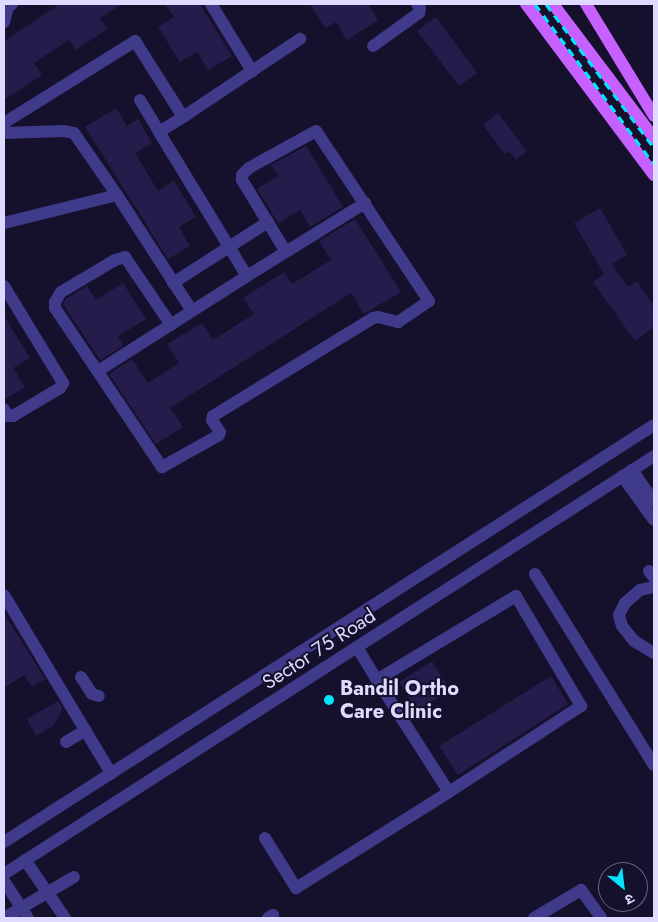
<!DOCTYPE html>
<meta charset="utf-8">
<style>
body{margin:0}
#map{position:relative;width:658px;height:922px;overflow:hidden;background:#15102b;font-family:Jost,"Noto Sans Devanagari",sans-serif}
div>[style]{position:absolute}
[style*='--x']{left:calc(var(--x)*1px);top:calc(var(--y)*1px);width:calc(var(--w)*1px);rotate:calc(var(--a)*1deg)}
.building>*{inset:0;background:#261c4c}
.minor>*{height:12px;margin:-6px;padding:0 6px;transform-origin:6px;border-radius:6px;background:#3f3b8a}
.major>*{height:12px;margin:-6px;padding:0 6px;transform-origin:6px;border-radius:6px;background:#c661ff}
.rail>*{height:3px;margin-top:-1.5px;transform-origin:0;background:repeating-linear-gradient(90deg,#06e3ff 0 8px,transparent 0 14px)}
.dots>*{width:14px;height:14px;translate:-50% -50%;box-sizing:border-box;border:2px solid #15102b;border-radius:50%}
span{translate:-50% -50%;white-space:nowrap;text-align:center;line-height:1.15;-webkit-text-stroke:4px #15102b;paint-order:stroke}
.street-label{font-size:20px;color:#dfdaff}
.poi-label{font-size:20px;color:#dfdaff;font-weight:700}
.left{translate:0 -50%;text-align:left}
.frame{position:absolute;inset:0;border:5px solid #dfdaff;pointer-events:none}
.north{position:absolute;left:598px;top:862px;width:50px;height:50px;box-sizing:border-box;background:#15102b;border:1px solid #666180;border-radius:50%;rotate:151deg;font-size:14px;font-weight:700;line-height:20px;text-align:center;color:#dfdaff}
.north::after{content:'';display:block;margin:auto;width:18px;height:22px;background:#06e3ff;clip-path:polygon(50% 0,100% 100%,50% 72%,0 100%)}
</style>
<div id="map">
<div class="building">
<div style="clip-path:polygon(60px 4px,122px 4px,100px 18px,107px 29px,76px 50px,69px 40px,34px 63px,42px 75px,4px 100px,4px 41px)"></div>
<div style="clip-path:polygon(165px 4px,200px 4px,232px 56px,208px 70px,197px 52px,180px 62px,158px 27px,174px 17px)"></div>
<div style="clip-path:polygon(310px 4px,368px 4px,378px 20px,347px 40px,336px 22px,325px 28px)"></div>
<div style="clip-path:polygon(436px 17px,477px 73px,459px 86px,417px 31px)"></div>
<div style="clip-path:polygon(116px 108px,127px 126px,138px 119px,152px 143px,135px 153px,158px 191px,174px 181px,196px 217px,179px 227px,190px 246px,168px 259px,85px 127px)"></div>
<div style="clip-path:polygon(498px 113px,527px 151px,516px 160px,509px 151px,505px 154px,483px 125px)"></div>
<div style="clip-path:polygon(306px 146px,343px 207px,310px 227px,300px 210px,278px 223px,257px 189px,278px 176px,271px 165px)"></div>
<div style="clip-path:polygon(600px 208px,627px 255px,612px 264px,628px 287px,637px 281px,654px 306px,654px 327px,635px 341px,593px 282px,604px 274px,574px 223px)"></div>
<div style="clip-path:polygon(355px 219px,401px 292px,364px 314px,351px 293px,170px 408px,183px 427px,156px 444px,109px 374px,132px 359px,148px 383px,179px 363px,167px 344px,202px 323px,213px 340px,254px 314px,243px 298px,284px 272px,292px 284px,331px 260px,319px 241px)"></div>
<div style="clip-path:polygon(123px 283px,146px 319px,118px 336px,124px 345px,100px 360px,63px 304px,67px 298px,87px 286px,96px 300px)"></div>
<div style="clip-path:polygon(4px 316px,30px 358px,13px 368px,25px 387px,4px 400px)"></div>
<div style="clip-path:polygon(4px 613px,45px 679px,32px 687px,24px 675px,4px 688px)"></div>
<div style="clip-path:polygon(432px 661px,450px 690px,417px 711px,399px 682px)"></div>
<div style="clip-path:polygon(551px 676px,568px 704px,458px 775px,439px 746px)"></div>
<div style="clip-path:polygon(58px 701px,62px 707px,61px 713px,53px 726px,36px 736px,27px 719px)"></div>
</div>
<div class="minor">
<div style="--x:211;--y:4;--w:79;--a:58.5"></div>
<div style="--x:4;--y:22;--w:16;--a:-75"></div>
<div style="--x:8;--y:7;--w:5;--a:-37"></div>
<div style="--x:373;--y:46;--w:57;--a:-35.7"></div>
<div style="--x:419;--y:13;--w:5;--a:-79"></div>
<div style="--x:420;--y:8;--w:5;--a:-127"></div>
<div style="--x:140;--y:100;--w:37;--a:59"></div>
<div style="--x:183;--y:117;--w:28;--a:148"></div>
<div style="--x:159;--y:132;--w:169;--a:58.6"></div>
<div style="--x:247;--y:276;--w:139;--a:-31.7"></div>
<div style="--x:4;--y:123;--w:155;--a:-32"></div>
<div style="--x:135;--y:41;--w:90;--a:57.7"></div>
<div style="--x:183;--y:117;--w:141;--a:-33.7"></div>
<div style="--x:4;--y:133;--w:59;--a:-1.9"></div>
<div style="--x:63;--y:131;--w:11;--a:10"></div>
<div style="--x:74;--y:133;--w:75;--a:55.3"></div>
<div style="--x:117;--y:195;--w:116;--a:166.1"></div>
<div style="--x:117;--y:195;--w:138;--a:57.1"></div>
<div style="--x:173;--y:283;--w:113;--a:-32.7"></div>
<div style="--x:4;--y:286;--w:114;--a:58.7"></div>
<div style="--x:63;--y:383;--w:6;--a:121"></div>
<div style="--x:60;--y:388;--w:55;--a:149.2"></div>
<div style="--x:13;--y:416;--w:5;--a:180"></div>
<div style="--x:8;--y:416;--w:8;--a:-120"></div>
<div style="--x:171;--y:325;--w:82;--a:-124.1"></div>
<div style="--x:125;--y:257;--w:10;--a:163"></div>
<div style="--x:115;--y:260;--w:63;--a:149.3"></div>
<div style="--x:61;--y:292;--w:12;--a:121"></div>
<div style="--x:55;--y:302;--w:6;--a:90"></div>
<div style="--x:55;--y:308;--w:192;--a:56.1"></div>
<div style="--x:162;--y:467;--w:65;--a:-29.3"></div>
<div style="--x:219;--y:435;--w:3;--a:-72"></div>
<div style="--x:220;--y:432;--w:14;--a:-124"></div>
<div style="--x:212;--y:420;--w:4;--a:-76"></div>
<div style="--x:213;--y:416;--w:188;--a:-31.5"></div>
<div style="--x:373;--y:318;--w:5;--a:-11"></div>
<div style="--x:378;--y:317;--w:21;--a:14"></div>
<div style="--x:398;--y:322;--w:37;--a:-34"></div>
<div style="--x:429;--y:301;--w:204;--a:-123.6"></div>
<div style="--x:316;--y:131;--w:77;--a:151.1"></div>
<div style="--x:249;--y:168;--w:10;--a:135"></div>
<div style="--x:242;--y:175;--w:5;--a:90"></div>
<div style="--x:242;--y:180;--w:84;--a:58.6"></div>
<div style="--x:98;--y:371;--w:177;--a:-32.5"></div>
<div style="--x:632;--y:470;--w:38;--a:55"></div>
<div style="--x:622;--y:476;--w:54;--a:54"></div>
<div style="--x:649;--y:571;--w:9;--a:54"></div>
<div style="--x:535;--y:574;--w:225;--a:58.1"></div>
<div style="--x:654;--y:587;--w:14;--a:168"></div>
<div style="--x:640;--y:590;--w:20;--a:139"></div>
<div style="--x:625;--y:603;--w:13;--a:117"></div>
<div style="--x:619;--y:615;--w:11;--a:75"></div>
<div style="--x:622;--y:626;--w:19;--a:51"></div>
<div style="--x:634;--y:641;--w:23;--a:31"></div>
<div style="--x:4;--y:595;--w:208;--a:59"></div>
<div style="--x:357;--y:647;--w:39;--a:59"></div>
<div style="--x:377;--y:680;--w:133;--a:57.3"></div>
<div style="--x:449;--y:792;--w:158;--a:-33.1"></div>
<div style="--x:581;--y:706;--w:128;--a:-120.6"></div>
<div style="--x:516;--y:596;--w:162;--a:148.9"></div>
<div style="--x:81;--y:677;--w:20;--a:57"></div>
<div style="--x:92;--y:694;--w:7;--a:16"></div>
<div style="--x:66;--y:742;--w:23;--a:-31"></div>
<div style="--x:265;--y:838;--w:59;--a:58.2"></div>
<div style="--x:296;--y:888;--w:181;--a:-32.1"></div>
<div style="--x:4;--y:842;--w:772;--a:-32.68"></div>
<div style="--x:25;--y:860;--w:70;--a:55.4"></div>
<div style="--x:4;--y:874;--w:773;--a:-32.74"></div>
<div style="--x:4;--y:881;--w:44;--a:57"></div>
<div style="--x:4;--y:918;--w:81;--a:-30.4"></div>
<div style="--x:268;--y:918;--w:6;--a:-31"></div>
<div style="--x:534;--y:918;--w:55;--a:-30.8"></div>
<div style="--x:581;--y:890;--w:34;--a:54"></div>
</div>
<div class="major">
<div style="--x:526;--y:4;--w:214;--a:53.2"></div>
<div style="--x:553;--y:4;--w:168;--a:53"></div>
<div style="--x:586;--y:4;--w:131;--a:58.7"></div>
</div>
<div class="rail">
<div style="--x:535;--y:4;--w:199;--a:53.4"></div>
<div style="--x:546;--y:4;--w:180;--a:53.1"></div>
</div>
<div class="dots">
<div style="left:329px;top:700px;background:#06e3ff"></div>
</div>
<div class="street-label">
<span style="left:319px;top:649px;rotate:-33deg">Sector 75 Road</span>
</div>
<div class="poi-label">
<span class="left" style="left:340px;top:700px">Bandil Ortho<br>Care Clinic</span>
</div>
<div class="frame"></div>
<div class="north">उ</div>
</div>
